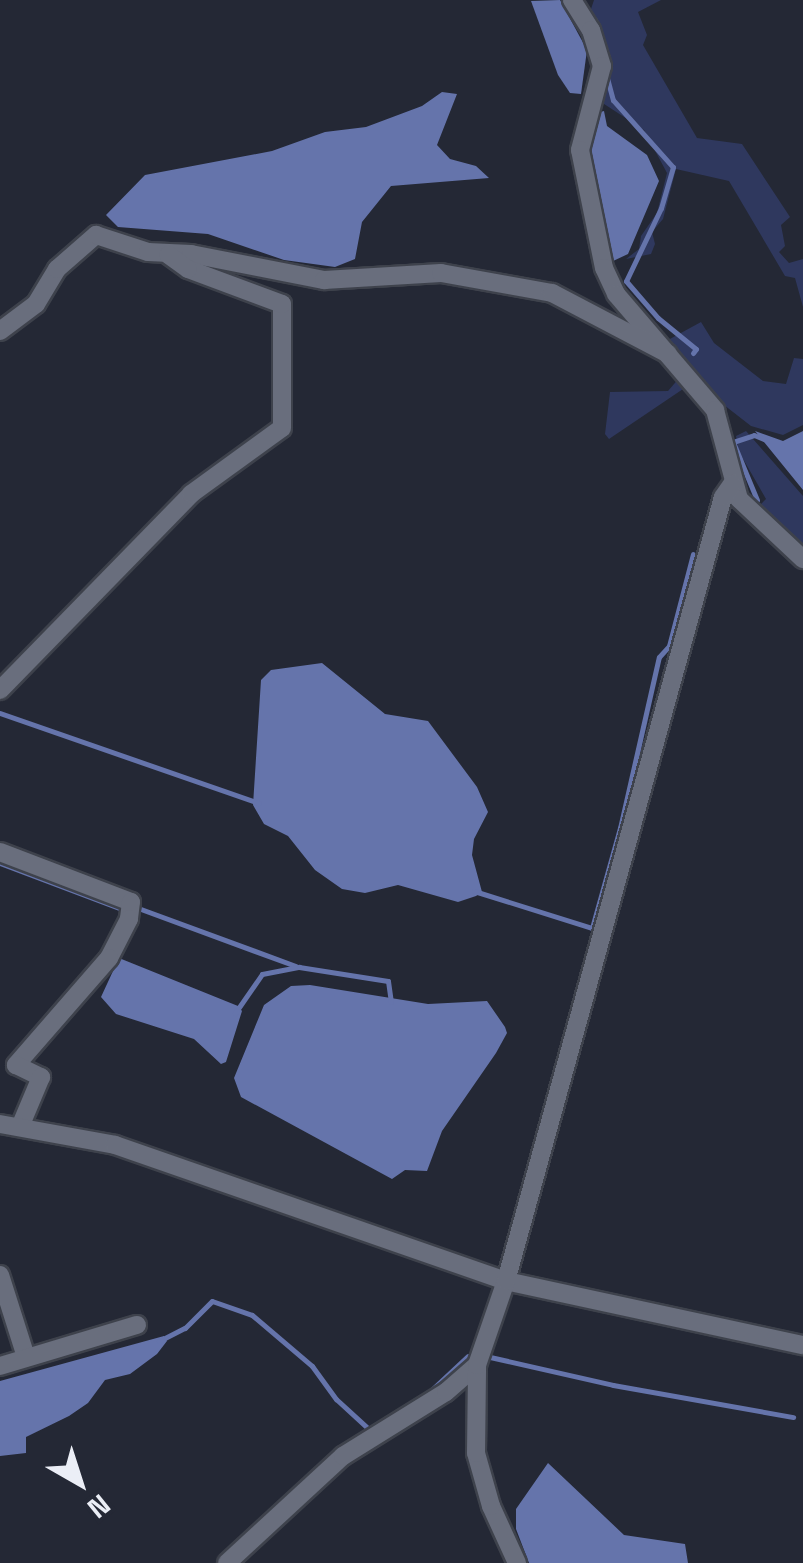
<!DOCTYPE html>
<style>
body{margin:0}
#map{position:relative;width:803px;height:1563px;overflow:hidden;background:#242835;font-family:"Space Grotesk",sans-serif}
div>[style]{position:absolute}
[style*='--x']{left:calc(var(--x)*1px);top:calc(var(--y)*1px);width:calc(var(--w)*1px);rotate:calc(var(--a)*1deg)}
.green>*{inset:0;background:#2f385e}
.water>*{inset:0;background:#6574ab}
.stream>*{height:5px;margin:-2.5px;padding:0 2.5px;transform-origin:2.5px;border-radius:2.5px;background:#6574ab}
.roads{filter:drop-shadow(2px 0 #3e424c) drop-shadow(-2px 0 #3e424c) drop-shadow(0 2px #3e424c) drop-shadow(0 -2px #3e424c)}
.minor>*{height:18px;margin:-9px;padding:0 9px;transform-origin:9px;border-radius:9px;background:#696e7d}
span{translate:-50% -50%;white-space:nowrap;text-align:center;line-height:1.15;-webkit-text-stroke:8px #242835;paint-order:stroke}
.north{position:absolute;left:30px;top:1433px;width:100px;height:100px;-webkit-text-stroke:8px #242835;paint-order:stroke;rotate:141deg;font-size:28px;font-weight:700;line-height:40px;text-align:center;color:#ebeef6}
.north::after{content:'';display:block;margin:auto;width:35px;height:45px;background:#ebeef6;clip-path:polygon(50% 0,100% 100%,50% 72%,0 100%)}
</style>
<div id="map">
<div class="green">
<div style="clip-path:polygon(594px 0,661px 0,638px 12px,647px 35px,643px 45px,697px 138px,742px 144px,790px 217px,781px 225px,785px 246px,779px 252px,789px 263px,803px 259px,803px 307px,795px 278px,785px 276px,729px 181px,676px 169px,663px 219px,652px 232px,655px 244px,651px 254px,626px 259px,639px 249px,641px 236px,657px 213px,667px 173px,644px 130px,601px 102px,608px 79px,604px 48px,590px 12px)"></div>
<div style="clip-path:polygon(701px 322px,714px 343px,763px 381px,786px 384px,794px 358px,803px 359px,803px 425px,783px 435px,751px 426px,724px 405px,668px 340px)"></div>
<div style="clip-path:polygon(680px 377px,686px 387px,609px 439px,605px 434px,610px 392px,668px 391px)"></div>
<div style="clip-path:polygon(746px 431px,803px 496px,803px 547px,758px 507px,766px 499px,738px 450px,736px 436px)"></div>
</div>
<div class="water">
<div style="clip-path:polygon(560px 0,587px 50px,581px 94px,570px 93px,558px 75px,531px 1px)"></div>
<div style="clip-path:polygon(442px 92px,457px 94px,437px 145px,450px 159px,476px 166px,489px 178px,391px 186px,362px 222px,355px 259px,335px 267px,284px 260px,208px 234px,118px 227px,106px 215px,145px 175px,272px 151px,325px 132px,366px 127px,422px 106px)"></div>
<div style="clip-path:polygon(604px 111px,607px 126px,647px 155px,659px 181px,628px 254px,611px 262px,589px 138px,593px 114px)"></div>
<div style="clip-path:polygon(755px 431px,783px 441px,803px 431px,803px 490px)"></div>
<div style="clip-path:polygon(322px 663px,385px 714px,428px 721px,477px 787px,488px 812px,474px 839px,472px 855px,482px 892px,476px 896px,458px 902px,398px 885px,365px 893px,342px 889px,315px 870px,288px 836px,264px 824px,253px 805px,261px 680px,271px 670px)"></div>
<div style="clip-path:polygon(119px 958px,238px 1006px,242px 1011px,226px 1062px,221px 1064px,194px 1039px,116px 1014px,101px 997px)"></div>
<div style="clip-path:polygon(310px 985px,428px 1004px,487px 1001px,505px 1027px,507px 1033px,496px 1053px,442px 1131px,427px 1171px,405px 1170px,392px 1179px,241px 1097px,234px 1078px,264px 1005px,291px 986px)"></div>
<div style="clip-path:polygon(164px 1336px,167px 1341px,157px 1354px,130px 1374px,105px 1380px,88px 1403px,69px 1416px,26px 1437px,26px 1453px,0 1456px,0 1381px)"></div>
<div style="clip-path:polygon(548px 1463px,624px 1535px,685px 1544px,688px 1563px,529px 1563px,516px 1529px,516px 1509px)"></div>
</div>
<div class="stream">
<div style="--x:595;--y:20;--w:39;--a:71"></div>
<div style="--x:607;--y:78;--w:23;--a:75"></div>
<div style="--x:613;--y:100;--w:90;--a:48.2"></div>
<div style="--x:673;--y:167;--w:43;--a:106.3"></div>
<div style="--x:661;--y:208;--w:81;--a:115.6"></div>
<div style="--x:626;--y:281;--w:49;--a:49.1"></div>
<div style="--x:658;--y:318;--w:49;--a:39.2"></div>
<div style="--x:696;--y:349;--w:5;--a:127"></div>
<div style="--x:757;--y:500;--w:63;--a:-112.5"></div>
<div style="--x:733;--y:442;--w:22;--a:-18"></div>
<div style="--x:754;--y:435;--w:11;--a:22"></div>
<div style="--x:0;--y:713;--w:274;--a:19.2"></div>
<div style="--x:0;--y:863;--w:130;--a:20.7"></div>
<div style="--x:474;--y:891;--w:124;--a:17.4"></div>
<div style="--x:592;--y:928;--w:104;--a:-74.4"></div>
<div style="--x:620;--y:828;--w:175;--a:-77.2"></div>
<div style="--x:659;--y:657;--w:15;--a:-48"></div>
<div style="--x:669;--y:646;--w:95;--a:-75.4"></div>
<div style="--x:138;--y:908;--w:168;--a:20.2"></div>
<div style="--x:235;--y:1013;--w:47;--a:-55.3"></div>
<div style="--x:262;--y:974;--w:38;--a:-11"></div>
<div style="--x:299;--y:967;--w:90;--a:8.9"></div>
<div style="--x:388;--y:981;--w:21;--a:82"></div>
<div style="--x:159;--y:1341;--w:29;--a:-27"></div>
<div style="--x:185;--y:1328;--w:38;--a:-45"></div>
<div style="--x:212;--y:1301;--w:42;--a:19.3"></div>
<div style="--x:252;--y:1315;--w:79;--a:40.4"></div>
<div style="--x:312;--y:1366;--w:41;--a:54"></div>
<div style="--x:336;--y:1399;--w:49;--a:42.5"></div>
<div style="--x:490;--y:1357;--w:126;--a:12.8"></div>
<div style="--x:613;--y:1385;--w:183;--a:10.1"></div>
<div style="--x:426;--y:1395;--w:57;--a:-42.9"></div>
</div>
<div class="roads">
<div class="minor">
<div style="--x:572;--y:0;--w:36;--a:58"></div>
<div style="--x:591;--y:30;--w:38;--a:73"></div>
<div style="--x:602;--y:66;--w:87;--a:104.7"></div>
<div style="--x:580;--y:150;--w:120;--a:78.5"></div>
<div style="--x:604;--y:268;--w:29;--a:65"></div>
<div style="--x:616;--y:294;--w:153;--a:49.5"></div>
<div style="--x:715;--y:410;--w:92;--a:74.9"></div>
<div style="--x:739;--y:499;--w:88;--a:43.2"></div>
<div style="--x:0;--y:331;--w:45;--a:-36.9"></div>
<div style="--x:36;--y:304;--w:41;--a:-59"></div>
<div style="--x:57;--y:269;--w:52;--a:-41.1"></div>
<div style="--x:96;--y:235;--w:55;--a:18.1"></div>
<div style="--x:148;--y:252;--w:43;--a:2.7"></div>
<div style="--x:191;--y:254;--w:136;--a:11.1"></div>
<div style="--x:324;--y:280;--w:117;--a:-3.4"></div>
<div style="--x:441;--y:273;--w:113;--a:10.2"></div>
<div style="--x:552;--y:293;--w:131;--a:27.7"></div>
<div style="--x:0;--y:690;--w:274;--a:-45.7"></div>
<div style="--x:191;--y:494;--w:112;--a:-36"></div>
<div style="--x:282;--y:428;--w:124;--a:-90"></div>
<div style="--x:282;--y:304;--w:100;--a:-159.6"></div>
<div style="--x:188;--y:269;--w:24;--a:-144"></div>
<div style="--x:0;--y:852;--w:140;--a:20.9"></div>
<div style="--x:131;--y:902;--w:17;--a:97"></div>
<div style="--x:129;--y:919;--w:44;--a:117.1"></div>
<div style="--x:109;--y:958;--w:142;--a:131"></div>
<div style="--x:16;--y:1065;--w:28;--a:26"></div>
<div style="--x:41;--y:1077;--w:54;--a:112.8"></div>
<div style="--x:0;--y:1124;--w:117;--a:10.3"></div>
<div style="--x:115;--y:1145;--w:414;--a:19.2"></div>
<div style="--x:506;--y:1281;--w:304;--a:12.2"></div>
<div style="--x:0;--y:1275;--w:86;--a:72.4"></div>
<div style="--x:0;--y:1366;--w:143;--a:-16.7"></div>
<div style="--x:227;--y:1563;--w:158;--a:-42.7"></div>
<div style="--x:343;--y:1456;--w:121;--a:-31.9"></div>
<div style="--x:446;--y:1392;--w:41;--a:-41.1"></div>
<div style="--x:517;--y:1563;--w:63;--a:-114.5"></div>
<div style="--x:491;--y:1506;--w:55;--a:-105.8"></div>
<div style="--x:476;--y:1453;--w:88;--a:-89.3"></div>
<div style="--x:477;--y:1365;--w:89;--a:-71"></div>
<div style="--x:506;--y:1281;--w:813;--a:-74.53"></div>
<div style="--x:723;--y:497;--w:16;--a:-55"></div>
</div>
</div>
<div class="north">N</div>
</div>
